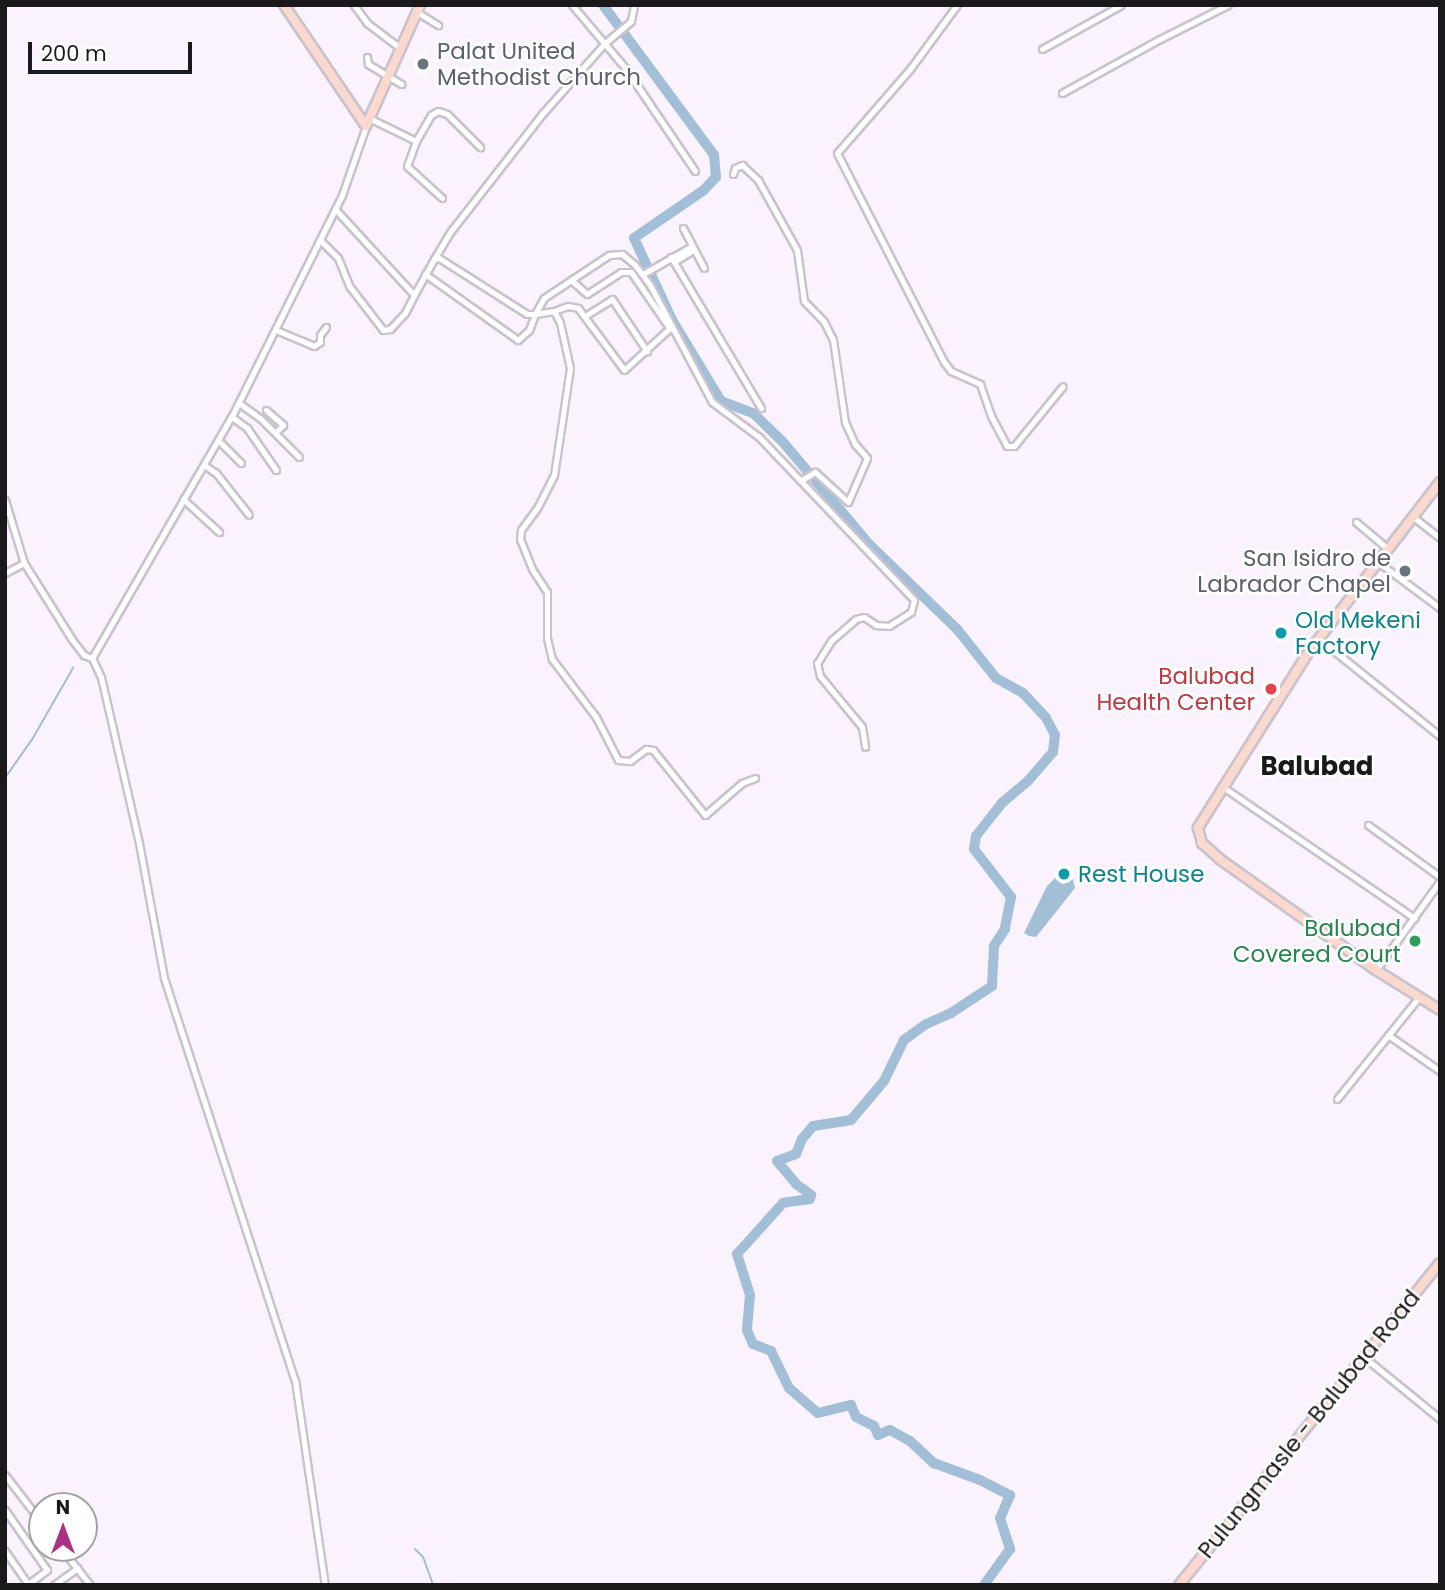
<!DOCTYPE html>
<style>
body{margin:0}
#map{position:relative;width:1445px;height:1590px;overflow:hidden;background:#faf3fe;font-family:Poppins,sans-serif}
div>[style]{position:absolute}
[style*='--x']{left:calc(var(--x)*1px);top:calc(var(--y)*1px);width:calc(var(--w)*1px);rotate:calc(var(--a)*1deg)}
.water>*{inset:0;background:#a3bfd8}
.stream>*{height:2px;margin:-1px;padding:0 1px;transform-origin:1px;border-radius:1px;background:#a3bfd8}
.river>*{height:10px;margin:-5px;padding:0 5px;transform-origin:5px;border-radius:5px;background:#a3bfd8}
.roads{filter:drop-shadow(2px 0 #cac3cd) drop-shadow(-2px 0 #cac3cd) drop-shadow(0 2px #cac3cd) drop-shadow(0 -2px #cac3cd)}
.street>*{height:5px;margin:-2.5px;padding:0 2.5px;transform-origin:2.5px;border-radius:2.5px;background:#fff}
.secondary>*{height:8px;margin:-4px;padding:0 4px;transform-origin:4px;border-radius:4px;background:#fbd9cf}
.dots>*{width:19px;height:19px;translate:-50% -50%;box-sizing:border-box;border:4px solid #fff;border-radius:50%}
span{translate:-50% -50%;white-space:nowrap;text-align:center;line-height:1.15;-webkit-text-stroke:5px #fff;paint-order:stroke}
.worship-label{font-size:23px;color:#5b616d}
.left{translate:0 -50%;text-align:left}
.right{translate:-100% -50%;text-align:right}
.culture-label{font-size:23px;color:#0d838f}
.health-label{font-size:23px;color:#be3a42}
.leisure-label{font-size:23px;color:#27864d}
.street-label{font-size:23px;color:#1b181c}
.quarter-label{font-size:26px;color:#1b181c;font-weight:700}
.frame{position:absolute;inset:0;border:7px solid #1b181c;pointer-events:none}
.north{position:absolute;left:28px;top:1492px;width:70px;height:70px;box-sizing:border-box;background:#fff;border:2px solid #a4a3a4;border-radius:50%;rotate:0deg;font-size:19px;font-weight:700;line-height:28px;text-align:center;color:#1b181c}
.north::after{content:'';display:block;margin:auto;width:24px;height:32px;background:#aa3186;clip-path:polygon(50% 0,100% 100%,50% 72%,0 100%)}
.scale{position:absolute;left:28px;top:42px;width:164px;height:32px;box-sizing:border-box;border:4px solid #1b181c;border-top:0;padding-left:9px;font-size:21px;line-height:24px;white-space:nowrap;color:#1b181c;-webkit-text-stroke:5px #fff;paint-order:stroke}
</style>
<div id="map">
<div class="water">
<div style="clip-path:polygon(1056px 877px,1063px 884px,1073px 879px,1075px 888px,1036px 937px,1029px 936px,1024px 933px,1047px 886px)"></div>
</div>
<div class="stream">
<div style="--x:5;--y:778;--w:49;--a:-55"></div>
<div style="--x:33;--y:738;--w:81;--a:-60.3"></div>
<div style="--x:415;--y:1549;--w:11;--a:45"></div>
<div style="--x:423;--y:1557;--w:30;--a:70"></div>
</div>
<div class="river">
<div style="--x:603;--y:5;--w:187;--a:53.5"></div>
<div style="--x:714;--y:155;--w:22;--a:85"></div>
<div style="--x:716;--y:177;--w:18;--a:133"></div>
<div style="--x:704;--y:190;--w:85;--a:145.6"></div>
<div style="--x:634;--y:238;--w:90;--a:65.1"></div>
<div style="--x:672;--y:320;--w:95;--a:58.8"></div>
<div style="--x:721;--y:401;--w:34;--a:21"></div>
<div style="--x:753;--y:413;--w:40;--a:44"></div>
<div style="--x:782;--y:441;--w:136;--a:49.8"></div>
<div style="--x:870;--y:545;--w:121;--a:44"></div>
<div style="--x:957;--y:629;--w:63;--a:51.5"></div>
<div style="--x:996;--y:678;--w:31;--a:29"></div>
<div style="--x:1023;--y:693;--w:34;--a:47"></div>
<div style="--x:1046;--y:718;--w:19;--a:62"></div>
<div style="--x:1055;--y:735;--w:17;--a:97"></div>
<div style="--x:1053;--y:752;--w:38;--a:131"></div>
<div style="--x:1028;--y:781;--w:34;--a:140"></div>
<div style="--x:1002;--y:803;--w:42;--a:128.2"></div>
<div style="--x:976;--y:836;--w:13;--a:99"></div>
<div style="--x:974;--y:849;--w:61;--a:52.4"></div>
<div style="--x:1011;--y:897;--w:33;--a:101"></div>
<div style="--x:1005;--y:929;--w:20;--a:123"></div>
<div style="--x:994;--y:946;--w:40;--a:92.9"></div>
<div style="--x:992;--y:986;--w:49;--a:146.6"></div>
<div style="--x:951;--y:1013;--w:27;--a:156"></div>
<div style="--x:926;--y:1024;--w:27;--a:144"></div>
<div style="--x:904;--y:1040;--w:46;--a:116"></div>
<div style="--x:884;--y:1081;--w:51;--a:130.2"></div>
<div style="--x:851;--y:1120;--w:38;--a:171"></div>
<div style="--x:813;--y:1126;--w:17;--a:130"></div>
<div style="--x:802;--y:1139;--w:16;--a:112"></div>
<div style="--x:796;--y:1154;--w:20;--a:160"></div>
<div style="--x:777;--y:1161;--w:30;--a:50"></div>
<div style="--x:796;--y:1184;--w:19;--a:36"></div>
<div style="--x:811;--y:1195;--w:4;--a:104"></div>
<div style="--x:810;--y:1199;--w:27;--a:172"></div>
<div style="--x:783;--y:1203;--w:69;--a:132"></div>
<div style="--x:737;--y:1254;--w:43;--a:72.4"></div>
<div style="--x:750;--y:1295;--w:35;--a:95"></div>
<div style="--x:747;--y:1330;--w:15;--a:67"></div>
<div style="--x:753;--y:1344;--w:19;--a:21"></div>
<div style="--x:771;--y:1351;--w:41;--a:64.1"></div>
<div style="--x:789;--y:1388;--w:38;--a:41"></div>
<div style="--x:818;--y:1413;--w:34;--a:-14"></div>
<div style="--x:851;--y:1405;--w:13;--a:67"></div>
<div style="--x:856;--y:1417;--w:20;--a:27"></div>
<div style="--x:874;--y:1426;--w:10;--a:66"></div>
<div style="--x:878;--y:1435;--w:13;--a:-23"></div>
<div style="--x:890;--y:1430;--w:23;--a:29"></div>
<div style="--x:910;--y:1441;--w:33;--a:43"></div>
<div style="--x:934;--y:1463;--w:49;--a:20.3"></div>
<div style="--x:980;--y:1480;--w:34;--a:27"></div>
<div style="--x:1010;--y:1495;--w:25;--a:113"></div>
<div style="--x:1000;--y:1518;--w:33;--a:72"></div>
<div style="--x:1010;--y:1549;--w:44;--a:125.8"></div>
</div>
<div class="roads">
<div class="street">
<div style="--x:354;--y:5;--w:22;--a:54"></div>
<div style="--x:367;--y:23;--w:41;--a:37.1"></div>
<div style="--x:572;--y:5;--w:84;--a:49.8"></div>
<div style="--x:626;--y:69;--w:123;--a:55.9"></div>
<div style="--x:957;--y:5;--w:79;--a:126.3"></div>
<div style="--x:910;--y:69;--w:111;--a:131"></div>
<div style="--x:837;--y:153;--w:235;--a:62.9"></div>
<div style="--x:944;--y:362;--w:11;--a:52"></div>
<div style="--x:951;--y:371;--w:32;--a:24"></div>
<div style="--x:980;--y:384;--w:34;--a:71"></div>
<div style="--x:991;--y:416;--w:34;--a:62"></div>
<div style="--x:1007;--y:446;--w:7;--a:0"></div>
<div style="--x:1014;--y:446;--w:77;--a:-50.8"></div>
<div style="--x:417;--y:12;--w:25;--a:32"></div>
<div style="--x:1042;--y:49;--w:90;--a:-29.1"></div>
<div style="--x:367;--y:57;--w:7;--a:82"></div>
<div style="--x:368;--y:64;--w:39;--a:31"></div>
<div style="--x:1062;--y:93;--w:110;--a:-28.9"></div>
<div style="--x:1158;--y:40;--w:78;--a:-26.6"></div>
<div style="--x:369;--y:118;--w:52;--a:26.1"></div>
<div style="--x:733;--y:174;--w:6;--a:-72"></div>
<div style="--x:735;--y:168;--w:8;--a:-23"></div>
<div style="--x:742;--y:165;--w:22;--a:43"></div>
<div style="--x:758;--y:180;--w:80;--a:60.9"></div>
<div style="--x:797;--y:250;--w:51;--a:82.2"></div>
<div style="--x:804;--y:301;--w:29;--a:46"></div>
<div style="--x:824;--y:322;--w:20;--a:63"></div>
<div style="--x:833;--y:340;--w:83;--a:81.7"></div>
<div style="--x:845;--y:422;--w:24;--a:66"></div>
<div style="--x:855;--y:444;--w:18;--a:49"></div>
<div style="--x:867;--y:458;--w:48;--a:113.4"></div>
<div style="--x:848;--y:502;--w:45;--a:-137.7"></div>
<div style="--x:815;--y:472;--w:17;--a:149"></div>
<div style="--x:442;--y:198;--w:47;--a:-137.6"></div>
<div style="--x:407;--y:166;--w:27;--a:-70"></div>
<div style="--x:416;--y:141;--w:30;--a:-60"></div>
<div style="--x:431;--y:115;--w:8;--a:-30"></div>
<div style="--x:438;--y:111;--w:9;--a:18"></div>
<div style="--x:447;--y:114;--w:47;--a:45"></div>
<div style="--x:335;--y:209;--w:117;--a:47.4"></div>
<div style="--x:414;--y:295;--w:41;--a:-60.9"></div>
<div style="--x:434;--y:259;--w:5;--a:-11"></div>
<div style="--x:439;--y:258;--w:104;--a:32.5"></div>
<div style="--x:527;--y:314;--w:8;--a:0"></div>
<div style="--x:535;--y:314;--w:18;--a:-61"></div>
<div style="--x:544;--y:298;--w:78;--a:-33.5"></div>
<div style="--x:609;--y:255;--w:13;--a:-4"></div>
<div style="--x:622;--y:254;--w:17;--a:40"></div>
<div style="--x:635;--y:265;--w:25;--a:53"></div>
<div style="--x:650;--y:285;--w:132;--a:62.1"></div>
<div style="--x:712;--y:402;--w:59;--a:36.7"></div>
<div style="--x:759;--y:437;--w:225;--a:46.4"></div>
<div style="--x:914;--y:600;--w:12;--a:104"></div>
<div style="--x:911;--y:612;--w:26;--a:148"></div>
<div style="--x:889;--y:626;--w:13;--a:-176"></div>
<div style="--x:876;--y:625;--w:14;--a:-146"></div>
<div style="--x:864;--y:617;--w:8;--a:166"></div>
<div style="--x:856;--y:619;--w:33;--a:139"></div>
<div style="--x:831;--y:641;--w:26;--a:122"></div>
<div style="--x:817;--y:663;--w:13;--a:77"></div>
<div style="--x:820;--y:676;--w:66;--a:50.5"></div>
<div style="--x:862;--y:727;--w:20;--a:81"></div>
<div style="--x:683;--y:228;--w:45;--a:62.3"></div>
<div style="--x:320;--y:240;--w:25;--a:45"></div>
<div style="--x:338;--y:258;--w:31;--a:68"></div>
<div style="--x:350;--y:287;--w:54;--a:52.5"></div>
<div style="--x:383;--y:330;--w:7;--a:-8"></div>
<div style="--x:390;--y:329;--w:22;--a:-47"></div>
<div style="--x:405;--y:313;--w:20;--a:-63"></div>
<div style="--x:671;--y:257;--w:176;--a:59.2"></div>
<div style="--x:434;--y:259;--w:33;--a:-59"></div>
<div style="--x:451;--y:231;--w:150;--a:-52.1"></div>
<div style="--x:543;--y:113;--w:94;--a:-48.5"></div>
<div style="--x:605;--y:43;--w:34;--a:-40"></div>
<div style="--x:631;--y:21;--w:16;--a:-79"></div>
<div style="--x:674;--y:262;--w:22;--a:-32"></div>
<div style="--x:425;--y:274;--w:114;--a:35.4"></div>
<div style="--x:518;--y:340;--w:15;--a:-42"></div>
<div style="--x:529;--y:330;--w:17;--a:-69"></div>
<div style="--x:535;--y:314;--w:19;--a:-9"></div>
<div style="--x:554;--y:311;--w:13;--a:63"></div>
<div style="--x:560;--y:323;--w:46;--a:77.5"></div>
<div style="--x:570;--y:368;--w:108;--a:98.5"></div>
<div style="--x:554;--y:475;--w:37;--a:117"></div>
<div style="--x:537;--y:508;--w:27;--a:126"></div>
<div style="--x:521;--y:530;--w:9;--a:96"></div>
<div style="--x:520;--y:539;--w:32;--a:68"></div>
<div style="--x:532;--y:569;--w:27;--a:57"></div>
<div style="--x:547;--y:592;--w:46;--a:90"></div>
<div style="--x:547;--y:638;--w:22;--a:77"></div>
<div style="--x:552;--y:659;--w:73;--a:52.8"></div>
<div style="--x:596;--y:717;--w:48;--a:62.9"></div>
<div style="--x:618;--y:760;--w:12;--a:5"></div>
<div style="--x:630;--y:761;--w:20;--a:-37"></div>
<div style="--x:646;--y:749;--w:7;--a:8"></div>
<div style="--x:653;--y:750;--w:83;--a:51.3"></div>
<div style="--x:705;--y:815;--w:49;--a:-40.9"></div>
<div style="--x:742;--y:783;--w:14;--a:-21"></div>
<div style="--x:643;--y:274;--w:56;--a:-29.7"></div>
<div style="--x:571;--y:280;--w:21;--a:41"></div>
<div style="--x:587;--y:294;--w:40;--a:-32.9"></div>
<div style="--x:621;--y:272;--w:10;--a:0"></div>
<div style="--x:631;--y:272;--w:69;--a:55.6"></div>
<div style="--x:554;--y:311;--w:15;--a:-20"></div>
<div style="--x:568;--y:306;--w:10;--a:11"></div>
<div style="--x:578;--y:308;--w:77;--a:53.4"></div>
<div style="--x:624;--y:370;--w:65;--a:-42.5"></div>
<div style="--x:585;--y:316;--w:32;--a:-32"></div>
<div style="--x:612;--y:299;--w:63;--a:56.1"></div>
<div style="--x:276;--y:330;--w:41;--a:22.8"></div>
<div style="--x:314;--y:346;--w:7;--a:-34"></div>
<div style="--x:320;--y:342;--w:7;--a:-90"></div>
<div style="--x:320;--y:335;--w:10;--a:-53"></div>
<div style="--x:239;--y:403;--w:26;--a:36"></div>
<div style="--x:260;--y:418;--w:55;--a:45"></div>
<div style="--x:266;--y:410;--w:23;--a:41"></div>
<div style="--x:283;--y:425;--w:10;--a:135"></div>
<div style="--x:232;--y:417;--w:19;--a:36"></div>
<div style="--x:247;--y:428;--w:51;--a:55.4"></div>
<div style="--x:219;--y:441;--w:31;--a:45"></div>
<div style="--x:204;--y:465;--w:14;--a:34"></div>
<div style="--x:216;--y:473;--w:53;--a:51.8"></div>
<div style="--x:183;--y:499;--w:49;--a:42.5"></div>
<div style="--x:5;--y:500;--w:66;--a:73.2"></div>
<div style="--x:24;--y:563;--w:92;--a:57.9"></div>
<div style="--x:73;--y:641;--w:18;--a:52"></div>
<div style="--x:84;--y:655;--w:9;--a:21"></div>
<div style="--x:92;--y:658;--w:21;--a:65"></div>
<div style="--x:101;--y:677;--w:170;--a:77.1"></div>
<div style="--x:139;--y:843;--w:137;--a:79.5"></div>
<div style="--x:164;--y:978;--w:423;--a:72"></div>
<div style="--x:295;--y:1380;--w:207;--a:81.7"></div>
<div style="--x:1412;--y:516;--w:36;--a:38"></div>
<div style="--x:1356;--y:522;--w:40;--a:40"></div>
<div style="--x:1378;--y:562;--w:77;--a:36.6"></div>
<div style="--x:5;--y:573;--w:21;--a:-28"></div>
<div style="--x:1318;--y:638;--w:156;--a:38.8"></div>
<div style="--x:92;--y:658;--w:280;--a:-60"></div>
<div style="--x:232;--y:416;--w:247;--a:-63.5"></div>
<div style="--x:342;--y:195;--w:73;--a:-70.8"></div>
<div style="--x:1223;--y:787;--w:232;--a:34.4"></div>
<div style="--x:1368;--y:825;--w:89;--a:35.8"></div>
<div style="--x:1376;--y:970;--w:110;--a:-54.3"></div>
<div style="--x:1388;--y:1035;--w:63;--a:34.7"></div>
<div style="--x:1337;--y:1099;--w:131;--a:-51.2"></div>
<div style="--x:1364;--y:1357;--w:98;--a:39.2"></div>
<div style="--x:5;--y:1475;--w:61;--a:52.4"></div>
<div style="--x:5;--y:1510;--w:73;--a:55"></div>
<div style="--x:47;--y:1570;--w:25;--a:143"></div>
<div style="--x:61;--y:1548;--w:47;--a:51.9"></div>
<div style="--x:5;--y:1551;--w:40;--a:55.1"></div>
<div style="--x:54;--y:1585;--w:29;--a:-36"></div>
</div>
<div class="secondary">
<div style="--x:284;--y:5;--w:146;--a:55.9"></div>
<div style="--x:366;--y:126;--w:133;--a:-65.9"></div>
<div style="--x:1440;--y:482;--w:216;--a:127.7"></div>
<div style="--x:1308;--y:653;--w:207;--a:122.2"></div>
<div style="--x:1198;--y:828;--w:16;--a:75"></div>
<div style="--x:1202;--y:843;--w:25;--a:42"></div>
<div style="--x:1221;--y:860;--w:190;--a:35.4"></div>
<div style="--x:1376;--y:970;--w:75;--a:32"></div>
<div style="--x:1179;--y:1585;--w:414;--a:-51"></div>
</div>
</div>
<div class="dots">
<div style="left:423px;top:64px;background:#6b7280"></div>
<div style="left:1405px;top:571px;background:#6b7280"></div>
<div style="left:1281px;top:633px;background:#0f9aa8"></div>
<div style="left:1271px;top:689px;background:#e0444e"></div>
<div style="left:1064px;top:874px;background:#0f9aa8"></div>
<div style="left:1415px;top:941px;background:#2e9e5b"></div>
</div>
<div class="worship-label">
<span class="left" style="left:437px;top:64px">Palat United<br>Methodist Church</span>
<span class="right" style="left:1391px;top:571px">San Isidro de<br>Labrador Chapel</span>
</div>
<div class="culture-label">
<span class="left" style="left:1295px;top:633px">Old Mekeni<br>Factory</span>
<span class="left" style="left:1078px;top:874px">Rest House</span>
</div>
<div class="health-label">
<span class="right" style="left:1255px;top:689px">Balubad<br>Health Center</span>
</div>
<div class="leisure-label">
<span class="right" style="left:1401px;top:941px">Balubad<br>Covered Court</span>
</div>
<div class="street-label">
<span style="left:1309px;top:1424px;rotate:-51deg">Pulungmasle - Balubad Road</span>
</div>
<div class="quarter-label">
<span style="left:1317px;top:767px">Balubad</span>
</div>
<div class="frame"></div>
<div class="north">N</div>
<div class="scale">200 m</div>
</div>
